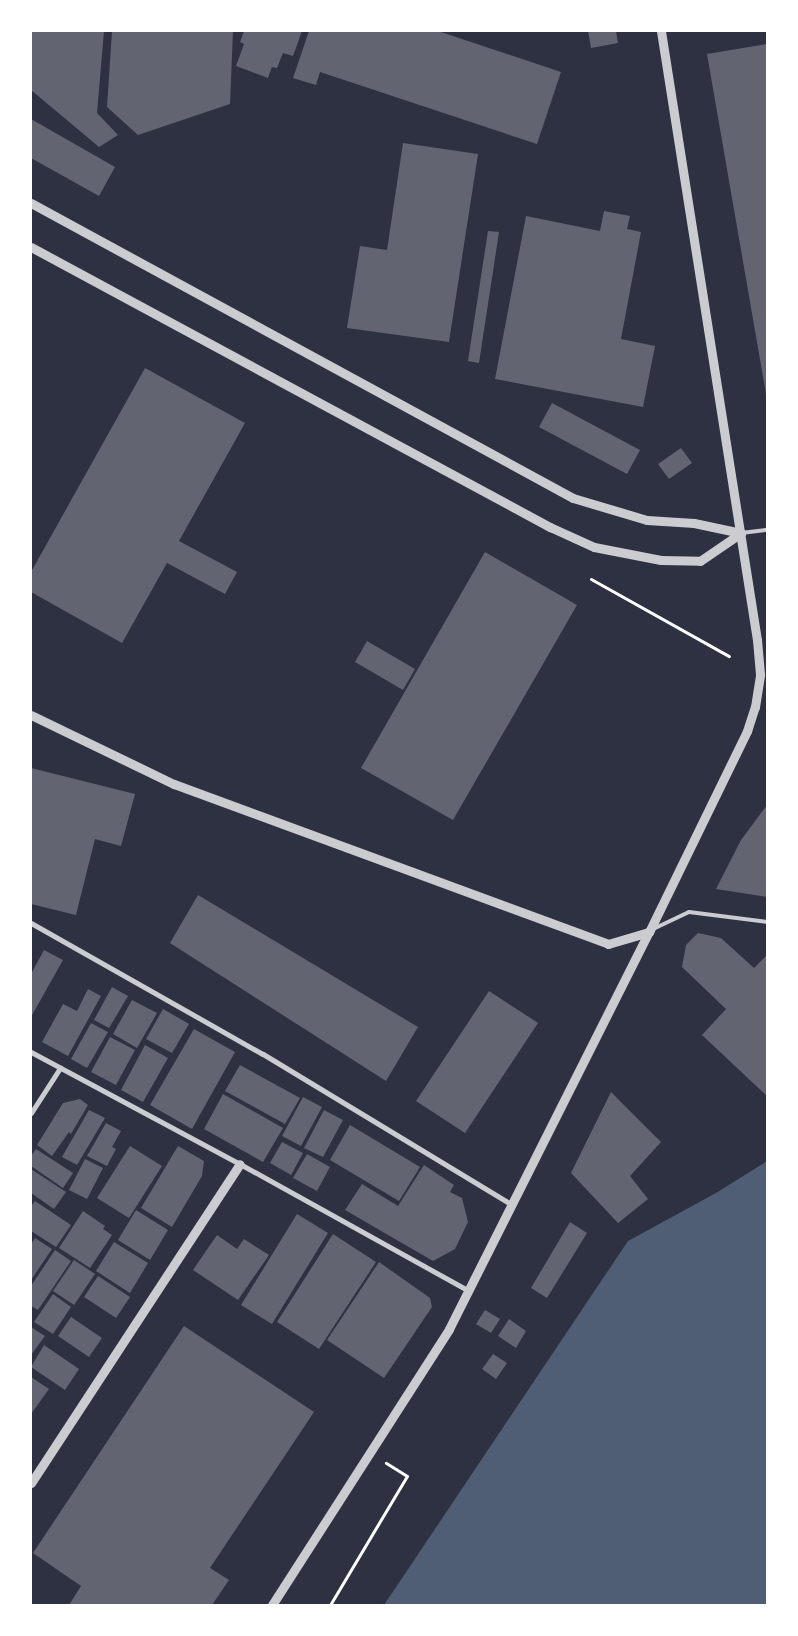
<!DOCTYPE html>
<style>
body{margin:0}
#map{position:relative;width:798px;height:1636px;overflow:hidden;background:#2d3142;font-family:Karla,sans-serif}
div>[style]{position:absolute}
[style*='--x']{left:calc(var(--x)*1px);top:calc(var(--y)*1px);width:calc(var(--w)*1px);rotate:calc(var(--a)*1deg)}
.water>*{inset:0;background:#4f5d75}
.building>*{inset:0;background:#626471}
.path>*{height:3px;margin:-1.5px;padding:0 1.5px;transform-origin:1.5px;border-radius:1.5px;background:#fff}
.service>*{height:4px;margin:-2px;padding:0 2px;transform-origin:2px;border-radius:2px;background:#caccd0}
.minor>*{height:5px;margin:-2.5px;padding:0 2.5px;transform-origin:2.5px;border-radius:2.5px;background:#caccd0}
.tertiary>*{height:9px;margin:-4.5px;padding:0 4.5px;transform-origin:4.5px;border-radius:4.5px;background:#caccd0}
span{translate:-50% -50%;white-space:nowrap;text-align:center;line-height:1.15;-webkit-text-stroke:4.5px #fff;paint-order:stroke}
.frame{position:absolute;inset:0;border:32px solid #fff;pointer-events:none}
</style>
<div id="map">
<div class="water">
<div style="clip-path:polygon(767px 1161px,767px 1605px,384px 1605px,628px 1241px,716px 1193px)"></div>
</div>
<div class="building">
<div style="clip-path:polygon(31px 31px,104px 31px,97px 113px,118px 135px,99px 147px,31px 90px)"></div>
<div style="clip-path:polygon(112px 31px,233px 31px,230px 104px,138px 135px,107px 107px)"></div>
<div style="clip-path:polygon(244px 31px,302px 31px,293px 56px,283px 53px,277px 68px,272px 67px,268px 78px,236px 66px,244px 44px,240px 42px)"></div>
<div style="clip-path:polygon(309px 31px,438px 31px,561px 72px,537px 144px,320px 72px,316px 85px,293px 78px)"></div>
<div style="clip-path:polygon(588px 31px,616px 31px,618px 43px,591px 48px)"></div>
<div style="clip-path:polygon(767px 44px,767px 394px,766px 394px,707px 54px)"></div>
<div style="clip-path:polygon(31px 119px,115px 167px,99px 196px,31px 158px)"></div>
<div style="clip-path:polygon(403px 143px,478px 154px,449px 342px,347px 328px,360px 246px,387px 250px)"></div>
<div style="clip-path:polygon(604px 211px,630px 216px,627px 229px,641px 232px,621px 339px,655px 346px,643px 407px,495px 379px,526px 216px,600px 231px)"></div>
<div style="clip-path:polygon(488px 231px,499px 232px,479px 363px,468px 361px)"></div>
<div style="clip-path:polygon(145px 368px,245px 423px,179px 541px,237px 572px,225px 594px,167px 563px,122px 643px,31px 592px,31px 572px)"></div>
<div style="clip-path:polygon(552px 403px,640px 450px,627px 474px,539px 427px)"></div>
<div style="clip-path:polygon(681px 448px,692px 463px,669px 479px,658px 464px)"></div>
<div style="clip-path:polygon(485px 552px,577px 605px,453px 820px,361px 768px)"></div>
<div style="clip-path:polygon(367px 641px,415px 669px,403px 690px,355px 662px)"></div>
<div style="clip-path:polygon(31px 768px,135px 794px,121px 846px,95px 839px,76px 915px,31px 904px)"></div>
<div style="clip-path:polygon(767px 805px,767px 897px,716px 889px,741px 840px)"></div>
<div style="clip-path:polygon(198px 895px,418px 1027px,386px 1081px,170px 943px)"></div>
<div style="clip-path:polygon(698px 933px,721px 938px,754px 968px,767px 955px,767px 1096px,702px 1035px,726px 1009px,682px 967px,686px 945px)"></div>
<div style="clip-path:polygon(44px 950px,63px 960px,31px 1017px,31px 974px)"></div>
<div style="clip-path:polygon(112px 987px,128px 996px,109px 1028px,94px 1020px)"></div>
<div style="clip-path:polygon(88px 989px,101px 996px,68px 1056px,42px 1042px,63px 1004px,77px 1011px)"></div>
<div style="clip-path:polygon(489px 991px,538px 1023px,465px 1133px,416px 1101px)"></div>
<div style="clip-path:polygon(132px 1000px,157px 1013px,137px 1048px,113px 1034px)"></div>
<div style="clip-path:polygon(163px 1009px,189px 1024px,172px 1053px,146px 1039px)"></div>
<div style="clip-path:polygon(91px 1023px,108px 1032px,87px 1068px,71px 1059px)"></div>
<div style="clip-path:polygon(194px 1029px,235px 1052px,192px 1129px,150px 1105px)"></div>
<div style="clip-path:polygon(110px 1037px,135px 1050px,116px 1085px,91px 1072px)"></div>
<div style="clip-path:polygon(145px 1045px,168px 1058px,143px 1102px,121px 1090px)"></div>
<div style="clip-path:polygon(240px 1065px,300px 1098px,285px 1124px,225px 1091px)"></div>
<div style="clip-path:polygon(611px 1092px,661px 1142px,630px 1176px,648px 1199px,618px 1223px,571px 1173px)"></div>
<div style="clip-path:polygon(223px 1094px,283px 1128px,263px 1162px,204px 1129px)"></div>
<div style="clip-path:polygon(303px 1097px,322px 1107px,301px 1146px,282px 1136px)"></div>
<div style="clip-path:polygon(80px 1099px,88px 1105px,71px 1134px,69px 1132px,52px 1156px,37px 1145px,63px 1103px)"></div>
<div style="clip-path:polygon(89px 1110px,105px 1118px,77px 1165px,62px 1157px)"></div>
<div style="clip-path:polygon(324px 1110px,343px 1120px,323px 1157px,304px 1148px)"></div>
<div style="clip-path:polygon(106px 1123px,121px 1131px,112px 1147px,116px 1149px,107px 1166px,87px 1156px)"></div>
<div style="clip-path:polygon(350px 1125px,420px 1167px,399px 1201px,330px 1160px)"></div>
<div style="clip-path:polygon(282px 1142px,303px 1153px,291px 1175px,270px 1163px)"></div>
<div style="clip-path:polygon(130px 1146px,162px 1166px,129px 1218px,97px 1198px)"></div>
<div style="clip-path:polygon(178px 1146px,204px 1161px,202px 1176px,172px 1227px,141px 1208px)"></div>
<div style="clip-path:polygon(36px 1149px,73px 1173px,63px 1188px,31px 1166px,31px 1156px)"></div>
<div style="clip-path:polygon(307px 1154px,330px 1167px,317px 1191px,293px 1178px)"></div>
<div style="clip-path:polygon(85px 1159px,103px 1168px,87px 1199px,69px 1190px)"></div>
<div style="clip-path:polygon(424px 1165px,454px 1185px,450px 1192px,462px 1198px,468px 1222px,455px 1249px,433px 1261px,345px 1210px,362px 1184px,398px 1206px)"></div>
<div style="clip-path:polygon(31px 1169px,66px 1192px,54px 1209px,31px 1193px)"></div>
<div style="clip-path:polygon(35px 1201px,71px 1225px,56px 1247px,31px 1231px,31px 1206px)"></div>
<div style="clip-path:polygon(136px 1210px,168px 1230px,150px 1260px,118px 1240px)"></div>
<div style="clip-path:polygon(83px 1211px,105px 1226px,103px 1229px,112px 1235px,90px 1268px,59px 1248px)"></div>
<div style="clip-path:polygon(297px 1214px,328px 1233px,272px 1324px,241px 1305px)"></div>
<div style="clip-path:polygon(570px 1222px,587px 1233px,547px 1298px,531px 1288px)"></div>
<div style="clip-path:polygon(333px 1234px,376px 1262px,319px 1349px,277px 1322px)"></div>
<div style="clip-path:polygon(217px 1235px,237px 1249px,244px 1239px,269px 1255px,238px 1300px,193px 1270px)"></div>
<div style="clip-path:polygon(35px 1238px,52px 1249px,31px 1280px,31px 1244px)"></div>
<div style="clip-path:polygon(114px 1242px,148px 1263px,130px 1293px,96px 1271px)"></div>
<div style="clip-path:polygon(55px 1250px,71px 1261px,38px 1310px,31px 1306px,31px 1286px)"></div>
<div style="clip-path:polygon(74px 1260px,95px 1274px,74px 1305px,53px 1291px)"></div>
<div style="clip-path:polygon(379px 1262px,430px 1298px,432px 1307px,384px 1378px,327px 1340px)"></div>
<div style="clip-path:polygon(98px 1276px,130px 1297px,116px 1318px,84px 1297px)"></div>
<div style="clip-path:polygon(53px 1294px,71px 1307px,53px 1334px,34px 1322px)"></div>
<div style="clip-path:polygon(485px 1310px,500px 1319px,491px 1333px,476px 1324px)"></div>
<div style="clip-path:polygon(71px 1317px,102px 1338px,89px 1357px,58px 1336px)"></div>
<div style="clip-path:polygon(509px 1319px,526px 1331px,516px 1348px,498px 1336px)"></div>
<div style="clip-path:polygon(184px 1326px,314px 1412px,210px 1568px,229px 1580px,212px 1605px,69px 1605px,81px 1586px,33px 1553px)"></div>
<div style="clip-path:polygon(31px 1327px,45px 1336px,31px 1355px)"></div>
<div style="clip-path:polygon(44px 1345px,79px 1369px,65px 1390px,31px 1367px)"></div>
<div style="clip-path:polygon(493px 1354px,507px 1363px,496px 1379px,482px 1369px)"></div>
<div style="clip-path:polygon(31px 1377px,49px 1389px,31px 1414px)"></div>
</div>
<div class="path">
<div style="--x:591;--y:579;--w:158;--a:29.2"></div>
<div style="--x:330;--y:1605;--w:150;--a:-59.2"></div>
<div style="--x:407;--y:1476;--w:25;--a:-148"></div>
</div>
<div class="service">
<div style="--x:741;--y:533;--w:26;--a:-7"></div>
<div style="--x:651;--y:930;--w:42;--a:-25.3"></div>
<div style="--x:689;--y:912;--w:79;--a:7.3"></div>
</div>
<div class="minor">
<div style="--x:31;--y:923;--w:266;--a:29.5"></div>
<div style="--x:263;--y:1054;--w:291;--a:31.2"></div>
<div style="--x:31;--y:1052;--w:237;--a:28.2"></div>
<div style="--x:240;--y:1164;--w:262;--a:29"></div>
<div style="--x:31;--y:1113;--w:54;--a:-57.2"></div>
</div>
<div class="tertiary">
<div style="--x:31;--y:203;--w:617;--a:28.56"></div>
<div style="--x:573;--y:498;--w:77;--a:16.6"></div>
<div style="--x:647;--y:520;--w:47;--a:3.7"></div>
<div style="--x:694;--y:523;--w:48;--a:12"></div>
<div style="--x:31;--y:247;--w:590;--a:28.35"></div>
<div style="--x:550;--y:527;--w:48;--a:24.4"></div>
<div style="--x:594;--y:547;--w:68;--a:11"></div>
<div style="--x:661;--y:560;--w:39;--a:1"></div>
<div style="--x:700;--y:561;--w:50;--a:-34.3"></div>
<div style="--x:31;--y:715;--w:159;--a:25.8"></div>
<div style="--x:174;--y:784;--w:463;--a:20.2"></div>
<div style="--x:608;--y:944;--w:43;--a:-16.3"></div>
<div style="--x:31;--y:1483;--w:381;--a:-56.8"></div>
<div style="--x:272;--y:1605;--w:328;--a:-57.3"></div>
<div style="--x:449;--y:1329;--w:445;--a:-63.3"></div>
<div style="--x:649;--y:932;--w:224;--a:-64"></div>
<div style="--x:747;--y:731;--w:25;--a:-72"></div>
<div style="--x:755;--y:707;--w:33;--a:-81"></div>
<div style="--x:760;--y:674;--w:34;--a:-95"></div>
<div style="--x:757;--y:640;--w:617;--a:-98.96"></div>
</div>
<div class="frame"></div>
</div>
